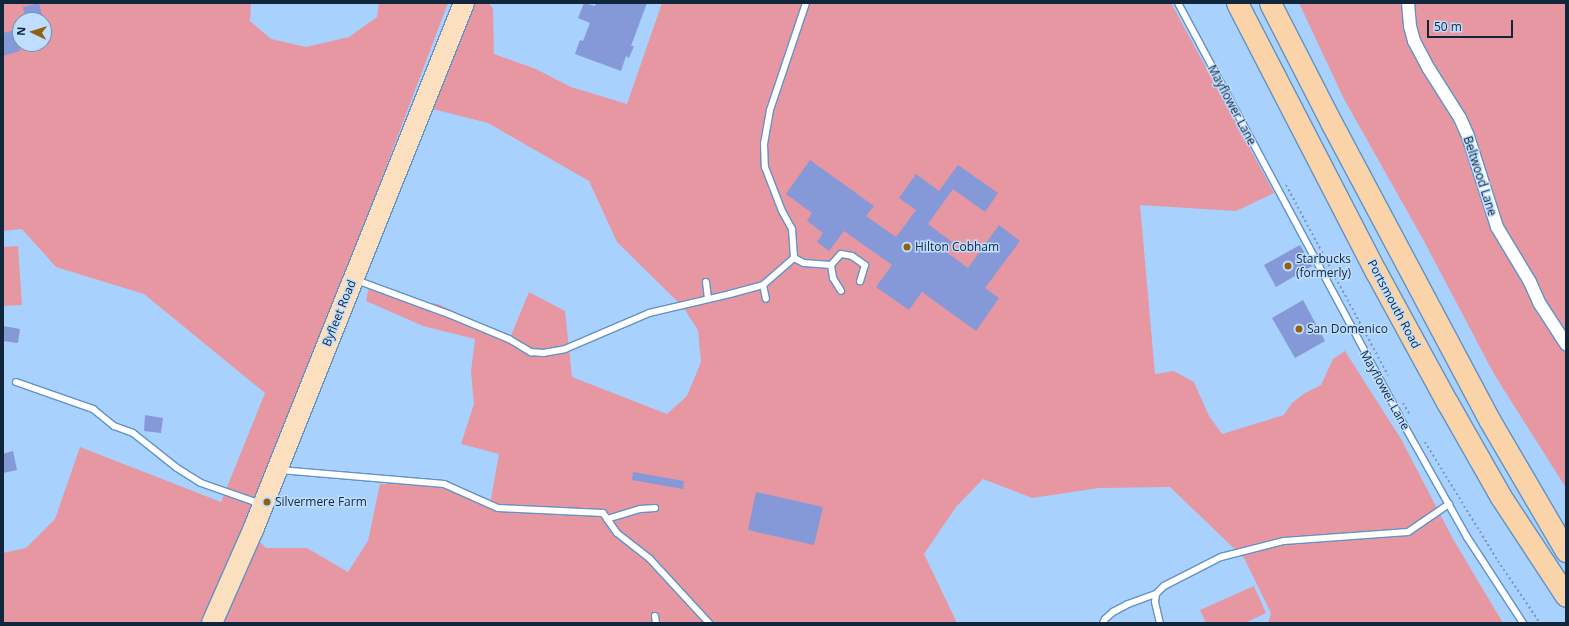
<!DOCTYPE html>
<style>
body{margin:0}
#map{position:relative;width:1569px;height:626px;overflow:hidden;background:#a8d1fd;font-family:"Open Sans",sans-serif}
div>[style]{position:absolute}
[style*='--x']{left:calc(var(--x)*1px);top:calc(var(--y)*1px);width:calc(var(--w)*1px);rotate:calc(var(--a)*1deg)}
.green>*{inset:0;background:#e797a2}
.building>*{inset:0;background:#8598d7}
.path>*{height:2px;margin-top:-1px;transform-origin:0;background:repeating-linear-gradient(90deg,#7799bd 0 2px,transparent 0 5px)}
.roads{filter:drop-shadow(1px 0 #6192c6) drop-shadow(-1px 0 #6192c6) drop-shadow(0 1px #6192c6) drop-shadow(0 -1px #6192c6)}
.service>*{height:6px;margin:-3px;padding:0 3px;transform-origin:3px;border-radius:3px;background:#fff}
.minor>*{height:12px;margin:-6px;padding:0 6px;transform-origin:6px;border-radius:6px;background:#fff}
.primary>*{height:20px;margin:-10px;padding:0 10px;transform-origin:10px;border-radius:10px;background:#fbdfbe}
.trunk>*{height:21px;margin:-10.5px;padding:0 10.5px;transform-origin:10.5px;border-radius:10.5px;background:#fad4a8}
.dots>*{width:11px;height:11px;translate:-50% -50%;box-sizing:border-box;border:2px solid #beddff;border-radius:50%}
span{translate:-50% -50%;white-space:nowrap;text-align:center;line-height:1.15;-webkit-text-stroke:3px #beddff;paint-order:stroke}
.street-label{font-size:12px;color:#11263a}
.poi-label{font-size:12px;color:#11263a}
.left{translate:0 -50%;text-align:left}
.frame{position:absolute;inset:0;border:4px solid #11263a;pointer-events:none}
.north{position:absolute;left:12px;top:12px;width:40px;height:40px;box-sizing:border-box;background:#beddff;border:1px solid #7994b0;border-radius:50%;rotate:274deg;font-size:11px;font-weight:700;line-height:16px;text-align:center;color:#11263a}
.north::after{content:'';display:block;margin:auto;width:14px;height:18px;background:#935f12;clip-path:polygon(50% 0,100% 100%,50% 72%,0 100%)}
.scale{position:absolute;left:1427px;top:20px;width:86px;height:18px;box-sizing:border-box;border:2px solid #11263a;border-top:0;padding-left:5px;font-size:12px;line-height:14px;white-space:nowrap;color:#11263a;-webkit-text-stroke:3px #beddff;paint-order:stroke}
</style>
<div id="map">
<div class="green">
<div style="clip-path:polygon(evenodd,3px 3px,251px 3px,250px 21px,271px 39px,306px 47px,349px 37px,377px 17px,379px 3px,448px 3px,335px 302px,301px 380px,251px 533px,266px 548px,307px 548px,348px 572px,368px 541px,380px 484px,444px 484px,490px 504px,499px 454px,461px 444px,474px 404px,471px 372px,475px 339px,423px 326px,366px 301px,370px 282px,410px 301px,438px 304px,510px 338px,529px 292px,565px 311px,572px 377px,667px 414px,687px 396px,701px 362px,698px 330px,683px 307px,617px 242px,589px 181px,488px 123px,433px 109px,473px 3px,489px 3px,493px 9px,494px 54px,536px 69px,571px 87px,627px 104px,662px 3px,1171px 3px,1274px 193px,1236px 211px,1140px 205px,1155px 374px,1174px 371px,1194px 382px,1209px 416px,1222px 434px,1284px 415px,1292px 403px,1305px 393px,1321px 385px,1333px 359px,1345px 351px,1401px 439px,1453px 539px,1503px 623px,1268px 623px,1271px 613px,1244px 558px,1170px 487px,1099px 488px,1032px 498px,983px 479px,956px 507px,924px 554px,957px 623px,3px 623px,3px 553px,26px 548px,55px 519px,80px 447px,221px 502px,265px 393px,144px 294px,56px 267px,22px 229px,3px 231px,3px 3px,20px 20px,44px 20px,44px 44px,20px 44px,20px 20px)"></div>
<div style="clip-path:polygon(1299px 3px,1566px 3px,1566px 488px,1494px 374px,1424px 241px,1344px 99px)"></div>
<div style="clip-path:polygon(18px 246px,22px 305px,3px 306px,3px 247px)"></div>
<div style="clip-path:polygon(1254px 586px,1266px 613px,1245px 623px,1206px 623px,1200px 610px)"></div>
</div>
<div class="building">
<div style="clip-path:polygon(39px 3px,43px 20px,26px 20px,23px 7px)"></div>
<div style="clip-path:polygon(584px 3px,595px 6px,596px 3px,647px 3px,631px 46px,634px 46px,629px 58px,626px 56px,621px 71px,575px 54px,580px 40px,583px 41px,590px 23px,578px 18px)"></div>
<div style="clip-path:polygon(20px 29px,20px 51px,3px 56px,3px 33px)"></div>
<div style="clip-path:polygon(810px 160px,874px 206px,866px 216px,896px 237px,916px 210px,899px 198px,916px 174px,939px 191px,958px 165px,998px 193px,985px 212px,953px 189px,928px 224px,952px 242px,945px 251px,968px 268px,999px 225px,1020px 241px,985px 288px,999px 298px,976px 331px,922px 292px,909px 310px,876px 287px,892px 265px,844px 231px,829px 251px,817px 242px,823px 233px,807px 221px,812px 213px,786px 194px)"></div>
<div style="clip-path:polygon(1300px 245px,1312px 266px,1276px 287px,1264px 265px)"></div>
<div style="clip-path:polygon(1303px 300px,1325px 341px,1295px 358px,1272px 318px)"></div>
<div style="clip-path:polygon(3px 326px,20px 329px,18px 343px,3px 341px)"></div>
<div style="clip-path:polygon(145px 415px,163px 418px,161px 433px,144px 431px)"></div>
<div style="clip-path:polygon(13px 451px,17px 470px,3px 473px,3px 454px)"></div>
<div style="clip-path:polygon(633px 472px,684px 481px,683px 489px,632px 480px)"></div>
<div style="clip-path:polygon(756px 492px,823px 507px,814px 545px,748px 530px)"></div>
</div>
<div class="path">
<div style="--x:1286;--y:185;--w:216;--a:61.8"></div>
<div style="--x:1403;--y:403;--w:14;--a:60"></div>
<div style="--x:1425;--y:442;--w:140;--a:58.5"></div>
<div style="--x:1498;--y:561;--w:75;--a:55.9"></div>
</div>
<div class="roads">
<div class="service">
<div style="--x:806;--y:3;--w:113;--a:108.6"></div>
<div style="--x:770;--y:110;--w:34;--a:100"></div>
<div style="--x:764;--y:143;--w:24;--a:88"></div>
<div style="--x:765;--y:167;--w:47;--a:68.9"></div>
<div style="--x:782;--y:211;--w:21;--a:61"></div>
<div style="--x:792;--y:229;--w:29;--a:86"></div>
<div style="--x:794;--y:258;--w:11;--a:27"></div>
<div style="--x:804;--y:263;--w:27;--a:4"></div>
<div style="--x:831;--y:265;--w:15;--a:-48"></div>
<div style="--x:841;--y:254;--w:11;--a:10"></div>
<div style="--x:852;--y:256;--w:16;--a:35"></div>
<div style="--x:865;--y:265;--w:17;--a:107"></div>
<div style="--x:1178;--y:3;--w:468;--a:61.8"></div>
<div style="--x:1399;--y:416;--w:139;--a:60.7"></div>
<div style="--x:1467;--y:537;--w:103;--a:56.9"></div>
<div style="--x:831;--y:265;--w:13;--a:81"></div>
<div style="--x:833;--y:278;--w:15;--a:58"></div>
<div style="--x:356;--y:280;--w:101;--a:20.2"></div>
<div style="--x:451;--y:315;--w:63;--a:22.5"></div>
<div style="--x:509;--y:339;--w:26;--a:31"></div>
<div style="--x:531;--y:352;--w:12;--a:5"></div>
<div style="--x:543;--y:353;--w:22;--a:-10"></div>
<div style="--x:565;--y:349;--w:91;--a:-23.2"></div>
<div style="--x:649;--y:313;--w:83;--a:-13.2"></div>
<div style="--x:730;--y:294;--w:34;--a:-15"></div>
<div style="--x:763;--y:285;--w:41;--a:-41.1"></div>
<div style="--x:706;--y:282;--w:17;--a:83"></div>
<div style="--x:763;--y:285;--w:14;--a:78"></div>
<div style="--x:16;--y:382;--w:82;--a:19.3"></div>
<div style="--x:93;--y:409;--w:27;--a:39"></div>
<div style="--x:114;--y:426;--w:20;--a:20"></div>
<div style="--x:133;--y:433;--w:56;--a:38.5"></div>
<div style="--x:177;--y:468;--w:28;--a:32"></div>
<div style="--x:201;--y:483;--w:64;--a:19.3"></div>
<div style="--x:280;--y:470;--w:165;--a:4.9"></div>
<div style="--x:444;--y:484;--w:59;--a:24"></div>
<div style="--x:498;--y:508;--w:105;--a:2.7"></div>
<div style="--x:603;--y:513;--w:24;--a:55"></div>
<div style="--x:617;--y:533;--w:42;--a:38.2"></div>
<div style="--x:650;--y:559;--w:87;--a:47.3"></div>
<div style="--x:607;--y:519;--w:34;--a:-17"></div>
<div style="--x:640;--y:509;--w:15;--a:-4"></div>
<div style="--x:1156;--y:594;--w:8;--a:97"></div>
<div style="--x:1155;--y:602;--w:22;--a:77"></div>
<div style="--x:655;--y:616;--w:7;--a:82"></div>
<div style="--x:1103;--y:623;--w:4;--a:-63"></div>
<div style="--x:1105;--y:619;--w:11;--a:-41"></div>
<div style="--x:1113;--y:612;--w:17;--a:-28"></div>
<div style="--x:1128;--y:604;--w:30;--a:-20"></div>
<div style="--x:1156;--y:594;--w:11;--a:-45"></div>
<div style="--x:1164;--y:586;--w:64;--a:-27"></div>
<div style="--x:1221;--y:557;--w:65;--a:-14.3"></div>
<div style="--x:1284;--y:541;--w:124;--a:-4.2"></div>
<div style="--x:1408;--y:532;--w:50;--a:-34.3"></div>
</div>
<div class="minor">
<div style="--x:1408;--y:3;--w:23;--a:85"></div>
<div style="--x:1410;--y:26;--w:16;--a:75"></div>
<div style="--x:1414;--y:41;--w:32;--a:62"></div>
<div style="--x:1429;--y:69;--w:58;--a:57.7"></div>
<div style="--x:1460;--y:118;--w:20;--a:66"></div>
<div style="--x:1468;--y:136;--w:96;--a:72.3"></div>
<div style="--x:1497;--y:227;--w:64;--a:59"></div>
<div style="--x:1530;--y:282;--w:24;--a:66"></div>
<div style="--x:1540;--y:304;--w:48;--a:57"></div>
</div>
<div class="primary">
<div style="--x:212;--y:623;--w:102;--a:-66.2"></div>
<div style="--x:253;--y:530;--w:568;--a:-68.18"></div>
</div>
<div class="trunk">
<div style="--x:1237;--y:3;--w:303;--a:62.7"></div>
<div style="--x:1376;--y:272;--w:148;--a:61.4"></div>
<div style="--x:1447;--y:402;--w:109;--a:60.4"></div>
<div style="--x:1501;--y:497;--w:118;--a:56.7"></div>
<div style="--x:1270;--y:3;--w:136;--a:62.9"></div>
<div style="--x:1332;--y:124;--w:336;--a:62"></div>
<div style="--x:1490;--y:421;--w:151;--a:59.7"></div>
</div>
</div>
<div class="dots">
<div style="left:907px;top:247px;background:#935f12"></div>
<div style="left:1288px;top:266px;background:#935f12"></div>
<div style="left:1299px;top:329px;background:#935f12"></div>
<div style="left:267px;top:502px;background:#935f12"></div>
</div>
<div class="street-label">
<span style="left:1232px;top:105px;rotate:62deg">Mayflower Lane</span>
<span style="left:1480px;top:176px;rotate:72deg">Beltwood Lane</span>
<span style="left:1394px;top:304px;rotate:62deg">Portsmouth Road</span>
<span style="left:339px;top:313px;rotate:-68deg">Byfleet Road</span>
<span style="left:1385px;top:390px;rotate:61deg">Mayflower Lane</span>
</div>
<div class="poi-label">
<span class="left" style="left:915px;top:247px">Hilton Cobham</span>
<span class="left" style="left:1296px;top:266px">Starbucks<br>(formerly)</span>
<span class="left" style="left:1307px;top:329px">San Domenico</span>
<span class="left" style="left:275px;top:502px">Silvermere Farm</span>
</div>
<div class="frame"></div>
<div class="north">N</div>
<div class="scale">50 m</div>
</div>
